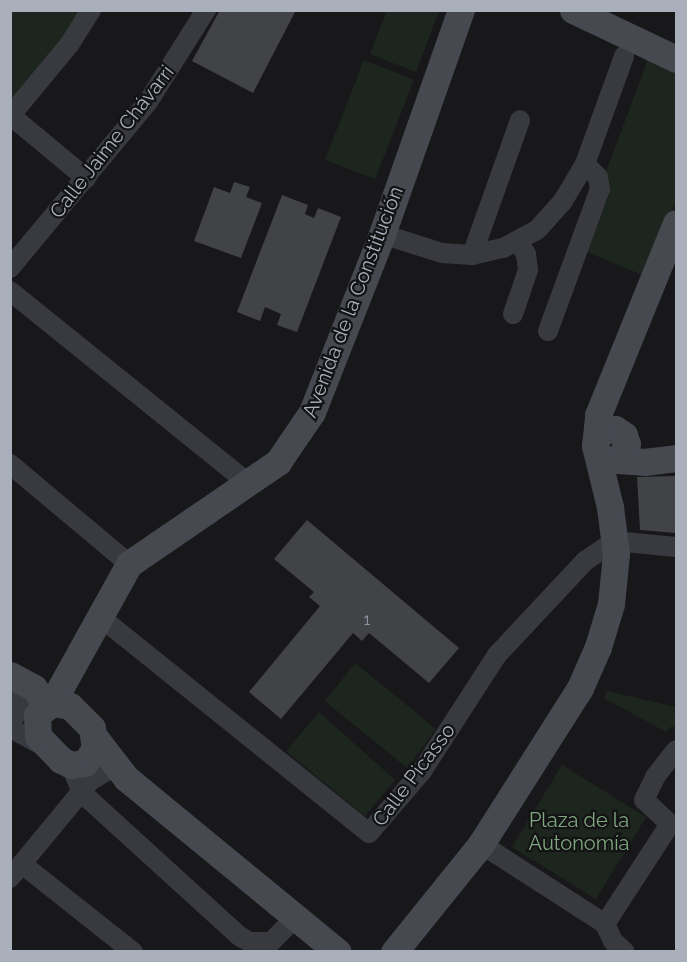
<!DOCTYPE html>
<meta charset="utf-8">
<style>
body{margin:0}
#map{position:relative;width:687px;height:962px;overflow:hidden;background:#18181a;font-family:Raleway,sans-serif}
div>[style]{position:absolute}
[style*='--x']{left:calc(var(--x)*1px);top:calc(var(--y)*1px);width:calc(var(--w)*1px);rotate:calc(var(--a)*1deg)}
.green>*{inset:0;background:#1d261e}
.building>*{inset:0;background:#424347}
.street>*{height:20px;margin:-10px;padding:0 10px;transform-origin:10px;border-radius:10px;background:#383a3f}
.secondary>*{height:27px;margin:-13.5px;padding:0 13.5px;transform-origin:13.5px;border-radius:13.5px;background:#464950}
span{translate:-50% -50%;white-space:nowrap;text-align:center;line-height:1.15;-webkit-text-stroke:4.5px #131315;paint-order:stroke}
.number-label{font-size:16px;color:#8f959e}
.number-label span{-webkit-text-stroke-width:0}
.street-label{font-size:20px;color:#a9b0bb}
.park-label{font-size:20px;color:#7fa77f}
.frame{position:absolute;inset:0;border:12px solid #a9b0bb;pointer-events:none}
</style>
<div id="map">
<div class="green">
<div style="clip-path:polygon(387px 10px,439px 11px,416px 72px,370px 54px)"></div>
<div style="clip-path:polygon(11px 11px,86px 11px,11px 106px)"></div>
<div style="clip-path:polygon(650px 54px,676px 66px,676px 201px,645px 276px,587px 252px,609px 195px,610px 182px,606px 172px)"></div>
<div style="clip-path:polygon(364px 60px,414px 80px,375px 179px,325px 160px)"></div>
<div style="clip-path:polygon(355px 663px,436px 729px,407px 768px,325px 701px)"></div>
<div style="clip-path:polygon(607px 691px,676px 707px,676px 729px,672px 726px,666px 732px,604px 698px)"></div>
<div style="clip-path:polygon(319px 712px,395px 780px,365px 816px,286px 751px)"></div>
<div style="clip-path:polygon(562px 765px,646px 817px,596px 899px,512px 847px)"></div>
</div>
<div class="building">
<div style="clip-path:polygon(220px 10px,296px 10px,253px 93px,192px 61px)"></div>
<div style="clip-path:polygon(234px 182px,250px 187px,246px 197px,262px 203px,241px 258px,194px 241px,214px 187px,230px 193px)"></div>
<div style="clip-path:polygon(282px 195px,308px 205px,305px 214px,314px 218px,318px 208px,341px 217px,297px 332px,277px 325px,281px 314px,265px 307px,260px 321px,237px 312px)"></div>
<div style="clip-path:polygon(676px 476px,676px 533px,640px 530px,637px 477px)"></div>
<div style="clip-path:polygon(307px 520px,459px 648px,429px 683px,369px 633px,362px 641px,353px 633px,281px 719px,249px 692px,320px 606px,309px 597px,314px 592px,274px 559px)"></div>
</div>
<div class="street">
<div style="--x:10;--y:115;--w:99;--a:39.7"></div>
<div style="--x:10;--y:116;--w:92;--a:-50.3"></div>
<div style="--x:69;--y:45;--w:41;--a:-57.8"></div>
<div style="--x:382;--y:234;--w:63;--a:17.6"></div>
<div style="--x:442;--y:253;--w:30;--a:4"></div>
<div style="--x:472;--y:255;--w:32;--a:-13"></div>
<div style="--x:503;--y:248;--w:38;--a:-28"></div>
<div style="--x:537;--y:230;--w:39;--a:-48"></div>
<div style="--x:563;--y:201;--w:43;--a:-59.3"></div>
<div style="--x:585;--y:164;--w:115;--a:-70.1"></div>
<div style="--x:472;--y:255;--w:143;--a:-70.4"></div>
<div style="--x:10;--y:268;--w:216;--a:-50.3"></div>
<div style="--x:148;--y:102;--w:109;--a:-57.8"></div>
<div style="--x:10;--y:291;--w:306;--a:38.9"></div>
<div style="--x:513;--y:314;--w:46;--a:-71.2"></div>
<div style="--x:528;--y:270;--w:16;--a:-97"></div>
<div style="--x:526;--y:254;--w:14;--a:-124"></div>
<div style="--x:548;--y:331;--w:151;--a:-69.9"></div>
<div style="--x:600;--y:189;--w:12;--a:-99"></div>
<div style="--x:598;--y:177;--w:18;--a:-135"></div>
<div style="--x:10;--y:464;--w:155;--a:40"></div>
<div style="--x:99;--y:616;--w:346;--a:38.8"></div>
<div style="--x:369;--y:833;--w:82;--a:-49.5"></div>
<div style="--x:422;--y:771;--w:138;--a:-57.1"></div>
<div style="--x:497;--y:655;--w:129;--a:-46.9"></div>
<div style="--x:585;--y:561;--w:36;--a:-34"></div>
<div style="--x:615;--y:541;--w:61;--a:5.6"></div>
<div style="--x:10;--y:722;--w:14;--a:-51"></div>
<div style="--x:19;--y:711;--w:14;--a:-86"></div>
<div style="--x:10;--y:728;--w:38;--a:28"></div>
<div style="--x:71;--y:765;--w:30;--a:69"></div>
<div style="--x:82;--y:793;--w:212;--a:42.3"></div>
<div style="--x:239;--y:936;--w:13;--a:29"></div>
<div style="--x:250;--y:942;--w:21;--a:0"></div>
<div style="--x:271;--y:942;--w:35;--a:-45"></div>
<div style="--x:481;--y:844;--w:148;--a:32.8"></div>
<div style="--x:605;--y:924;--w:119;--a:-57"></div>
<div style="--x:670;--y:824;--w:35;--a:-137"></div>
<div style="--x:644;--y:800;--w:25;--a:-64"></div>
<div style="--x:655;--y:777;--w:34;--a:-52"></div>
<div style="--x:22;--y:864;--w:142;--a:38.4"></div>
<div style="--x:10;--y:878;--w:126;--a:-50.5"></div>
<div style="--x:90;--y:781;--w:21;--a:-31"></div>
<div style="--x:605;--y:924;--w:19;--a:65"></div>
<div style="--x:613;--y:941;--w:16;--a:43"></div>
</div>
<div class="secondary">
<div style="--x:573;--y:10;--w:114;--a:25.4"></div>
<div style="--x:597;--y:437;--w:11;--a:-41"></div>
<div style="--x:605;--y:430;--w:10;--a:-6"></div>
<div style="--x:615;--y:429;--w:11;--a:34"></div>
<div style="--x:624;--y:435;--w:9;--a:72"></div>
<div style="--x:627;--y:444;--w:16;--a:117"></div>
<div style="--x:620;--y:458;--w:11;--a:165"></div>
<div style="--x:609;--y:461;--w:10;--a:-151"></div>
<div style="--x:617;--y:460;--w:27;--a:4"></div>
<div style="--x:644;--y:462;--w:32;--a:-7"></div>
<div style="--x:10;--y:675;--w:27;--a:28"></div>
<div style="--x:34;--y:688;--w:21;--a:53"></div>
<div style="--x:52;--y:703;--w:159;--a:-61"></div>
<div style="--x:129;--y:564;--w:181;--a:-34.4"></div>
<div style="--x:278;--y:462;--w:60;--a:-55.8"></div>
<div style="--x:312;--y:412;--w:191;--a:-68.5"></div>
<div style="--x:382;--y:234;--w:238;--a:-70.6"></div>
<div style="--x:52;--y:703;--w:18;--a:9"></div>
<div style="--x:70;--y:706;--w:31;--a:45"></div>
<div style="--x:92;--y:728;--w:21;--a:82"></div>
<div style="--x:95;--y:749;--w:17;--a:126"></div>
<div style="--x:85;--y:763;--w:14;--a:172"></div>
<div style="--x:71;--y:765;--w:11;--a:-153"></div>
<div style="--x:61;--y:760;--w:33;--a:-134"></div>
<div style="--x:38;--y:736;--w:21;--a:-93"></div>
<div style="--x:37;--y:715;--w:19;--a:-39"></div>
<div style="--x:96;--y:739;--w:49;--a:52.4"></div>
<div style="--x:126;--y:778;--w:274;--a:39.4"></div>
<div style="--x:394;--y:952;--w:139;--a:-51.1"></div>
<div style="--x:481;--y:844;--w:185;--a:-57.6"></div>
<div style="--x:580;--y:688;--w:45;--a:-66.3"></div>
<div style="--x:598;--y:647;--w:45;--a:-73.2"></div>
<div style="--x:611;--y:604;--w:50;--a:-84.3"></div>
<div style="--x:616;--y:554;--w:47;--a:-97.3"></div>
<div style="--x:610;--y:507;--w:63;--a:-103.8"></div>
<div style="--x:595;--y:446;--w:31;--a:-84"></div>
<div style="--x:598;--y:415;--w:207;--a:-67.9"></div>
</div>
<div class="number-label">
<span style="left:367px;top:620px">1</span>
</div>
<div class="street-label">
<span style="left:112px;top:142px;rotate:-52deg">Calle Jaime Chávarri</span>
<span style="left:353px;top:302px;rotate:-69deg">Avenida de la Constitución</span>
<span style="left:414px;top:775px;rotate:-53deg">Calle Picasso</span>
</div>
<div class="park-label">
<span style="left:579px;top:832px">Plaza de la<br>Autonomía</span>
</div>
<div class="frame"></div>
</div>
